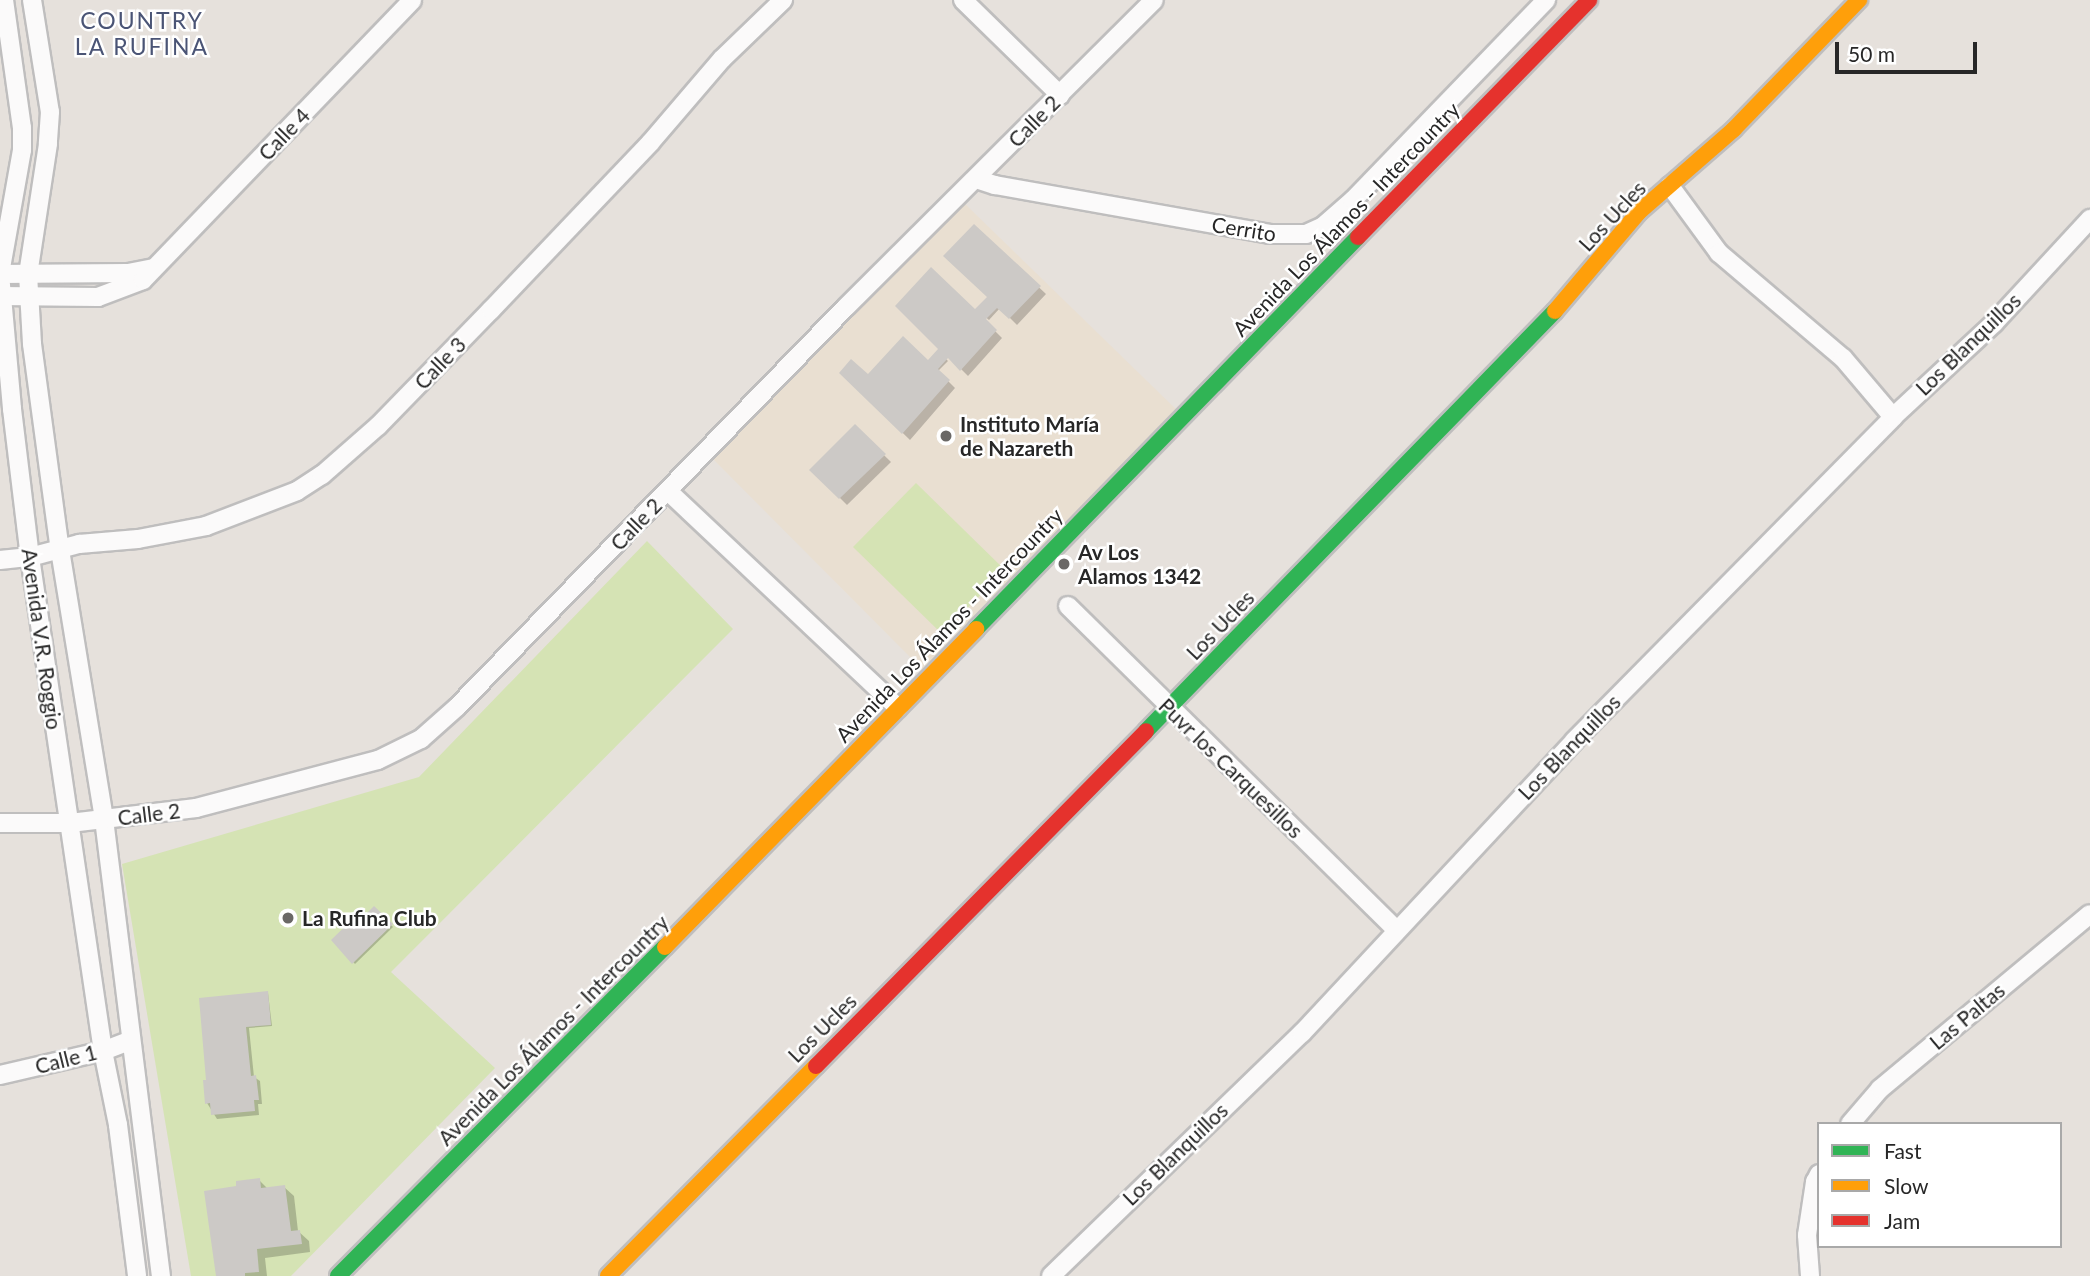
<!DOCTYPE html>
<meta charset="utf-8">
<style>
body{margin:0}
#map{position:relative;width:2090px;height:1276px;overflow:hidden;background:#e6e1dc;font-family:Lato,sans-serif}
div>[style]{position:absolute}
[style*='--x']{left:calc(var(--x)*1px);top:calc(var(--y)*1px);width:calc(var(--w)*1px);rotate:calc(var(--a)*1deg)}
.education>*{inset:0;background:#e9dfd1}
.pitch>*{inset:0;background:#d5e3b4}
.shadow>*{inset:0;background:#0003}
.building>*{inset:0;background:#ccc9c6}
.roads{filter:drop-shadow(2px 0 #bfbebe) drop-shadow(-2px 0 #bfbebe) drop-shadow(0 2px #bfbebe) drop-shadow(0 -2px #bfbebe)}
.street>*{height:18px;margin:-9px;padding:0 9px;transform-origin:9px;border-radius:9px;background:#fbfafa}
.fast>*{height:16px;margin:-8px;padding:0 8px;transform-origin:8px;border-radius:8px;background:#30b455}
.slow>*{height:16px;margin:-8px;padding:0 8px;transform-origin:8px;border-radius:8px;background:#ff9f0a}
.jam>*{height:16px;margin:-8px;padding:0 8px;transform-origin:8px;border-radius:8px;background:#e5322d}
.dots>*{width:19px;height:19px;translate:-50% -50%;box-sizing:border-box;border:4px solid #fff;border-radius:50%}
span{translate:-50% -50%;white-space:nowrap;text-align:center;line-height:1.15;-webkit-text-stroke:5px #fff;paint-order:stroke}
.street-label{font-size:21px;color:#272727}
.poi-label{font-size:21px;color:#272727;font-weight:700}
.left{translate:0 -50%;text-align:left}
.neighbourhood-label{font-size:23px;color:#4a5475;letter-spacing:2px}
.legend{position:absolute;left:1817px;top:1122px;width:245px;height:126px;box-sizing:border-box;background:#fff;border:2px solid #a9a9a9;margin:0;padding:9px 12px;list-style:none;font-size:21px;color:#272727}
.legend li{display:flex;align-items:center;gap:14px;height:35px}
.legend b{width:35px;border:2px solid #a9a9a9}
.scale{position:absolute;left:1835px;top:42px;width:142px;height:32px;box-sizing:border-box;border:4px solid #272727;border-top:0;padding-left:9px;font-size:21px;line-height:24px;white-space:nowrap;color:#272727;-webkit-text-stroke:5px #fff;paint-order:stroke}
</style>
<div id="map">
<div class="education">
<div style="clip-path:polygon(961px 200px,1183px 416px,923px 670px,710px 456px)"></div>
</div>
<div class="pitch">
<div style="clip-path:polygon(916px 483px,1005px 570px,942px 634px,853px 547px)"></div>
<div style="clip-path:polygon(647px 541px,733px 629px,391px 972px,495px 1068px,291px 1276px,191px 1276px,122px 864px,419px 777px)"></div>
</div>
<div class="shadow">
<div style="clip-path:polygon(974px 226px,1046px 294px,1017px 325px,1000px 308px,989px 320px,982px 314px,980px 316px,1002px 338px,968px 376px,898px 306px,975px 312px,989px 298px)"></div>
<div style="clip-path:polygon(938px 351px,948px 361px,938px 371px,955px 388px,910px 440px,841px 373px,868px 377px,936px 369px)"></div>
<div style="clip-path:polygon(855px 427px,891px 462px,847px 505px,812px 470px)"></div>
<div style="clip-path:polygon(374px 908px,393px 927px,355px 964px,334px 940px)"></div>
<div style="clip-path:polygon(268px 993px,272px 1026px,249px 1028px,254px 1077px,260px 1081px,262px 1104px,258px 1104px,259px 1115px,217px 1119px,207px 1103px,205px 1082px)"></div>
<div style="clip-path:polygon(259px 1180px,268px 1189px,284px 1187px,294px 1196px,298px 1231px,309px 1241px,310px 1252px,265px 1258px,267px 1276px,218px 1276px,238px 1187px)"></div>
</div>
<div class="building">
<div style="clip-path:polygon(974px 224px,1041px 286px,1009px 319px,997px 308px,986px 319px,997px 330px,960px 371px,948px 358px,938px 369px,950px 380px,902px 434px,839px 373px,851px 359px,868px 374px,903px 336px,928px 360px,938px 349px,895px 306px,931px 267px,975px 309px,987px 297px,943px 256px)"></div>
<div style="clip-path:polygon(855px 424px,886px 454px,839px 499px,809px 470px)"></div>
<div style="clip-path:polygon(374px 906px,393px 924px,352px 964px,331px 940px,361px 911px,365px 915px)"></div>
<div style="clip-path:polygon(268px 991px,271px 1025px,246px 1027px,251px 1076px,256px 1075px,259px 1100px,254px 1100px,255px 1111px,211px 1115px,210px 1103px,205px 1104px,203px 1080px,206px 1080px,199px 998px)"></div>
<div style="clip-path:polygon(260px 1178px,261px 1188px,285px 1185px,291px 1231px,300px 1230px,302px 1244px,257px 1249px,259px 1272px,245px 1273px,245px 1276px,216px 1276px,204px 1191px,236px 1186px,236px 1181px)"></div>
</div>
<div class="roads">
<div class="street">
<div style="--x:4;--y:0;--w:129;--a:82"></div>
<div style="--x:22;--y:128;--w:22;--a:90"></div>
<div style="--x:22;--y:150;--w:126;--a:100.1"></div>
<div style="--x:0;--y:274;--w:136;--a:84.9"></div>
<div style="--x:12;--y:409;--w:149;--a:83.1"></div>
<div style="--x:30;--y:557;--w:499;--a:81.6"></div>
<div style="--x:103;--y:1051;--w:76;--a:78.5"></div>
<div style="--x:118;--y:1125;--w:152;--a:82.8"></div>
<div style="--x:32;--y:0;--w:113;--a:80.9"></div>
<div style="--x:50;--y:112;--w:32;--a:94"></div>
<div style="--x:48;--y:144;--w:132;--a:98.7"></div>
<div style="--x:28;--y:274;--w:70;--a:86.7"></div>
<div style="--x:32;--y:344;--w:208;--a:82.3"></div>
<div style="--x:60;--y:550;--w:273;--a:80.7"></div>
<div style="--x:104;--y:819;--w:461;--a:82.9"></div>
<div style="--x:963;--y:0;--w:136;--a:44.4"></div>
<div style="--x:976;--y:179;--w:20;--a:18"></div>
<div style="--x:995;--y:185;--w:279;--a:10.1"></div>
<div style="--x:1270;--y:234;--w:36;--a:0"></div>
<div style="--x:1306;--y:234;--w:17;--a:-24"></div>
<div style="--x:1322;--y:227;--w:41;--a:-41.1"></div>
<div style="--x:1353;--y:200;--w:278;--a:-46"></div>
<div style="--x:1670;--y:186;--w:83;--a:53.8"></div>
<div style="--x:1719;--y:253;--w:162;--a:40.3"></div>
<div style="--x:1843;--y:358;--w:77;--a:49.7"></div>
<div style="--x:0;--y:274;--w:128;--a:-0.4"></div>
<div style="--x:128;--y:273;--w:26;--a:-11"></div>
<div style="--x:0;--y:296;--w:98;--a:0.6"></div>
<div style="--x:98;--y:297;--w:48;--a:-20.7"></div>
<div style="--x:143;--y:280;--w:388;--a:-46.1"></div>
<div style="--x:668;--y:491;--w:316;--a:43.3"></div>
<div style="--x:0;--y:560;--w:30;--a:-6"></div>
<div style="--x:30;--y:557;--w:51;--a:-14.9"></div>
<div style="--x:79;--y:544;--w:59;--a:-4.8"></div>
<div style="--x:138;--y:539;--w:69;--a:-10.8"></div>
<div style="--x:206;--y:526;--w:97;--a:-21"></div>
<div style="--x:297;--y:491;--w:30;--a:-33"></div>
<div style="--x:322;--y:475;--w:74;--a:-41.2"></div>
<div style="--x:378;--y:426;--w:162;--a:-45.8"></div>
<div style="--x:491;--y:310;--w:231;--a:-46.4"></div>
<div style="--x:650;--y:143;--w:111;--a:-49.4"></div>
<div style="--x:722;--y:59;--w:85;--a:-44"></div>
<div style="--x:1068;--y:606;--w:460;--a:44.6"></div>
<div style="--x:0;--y:823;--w:70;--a:0"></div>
<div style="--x:70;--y:823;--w:127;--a:-6.8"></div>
<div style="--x:196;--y:808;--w:188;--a:-14.8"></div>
<div style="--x:378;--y:760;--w:48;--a:-26"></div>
<div style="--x:421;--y:739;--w:48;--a:-41.6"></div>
<div style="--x:457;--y:707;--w:559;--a:-45.8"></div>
<div style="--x:847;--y:306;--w:433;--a:-44.9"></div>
<div style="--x:0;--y:1075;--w:106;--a:-13.1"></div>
<div style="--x:103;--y:1051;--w:30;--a:-21"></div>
<div style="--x:1850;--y:1124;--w:46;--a:-49.4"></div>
<div style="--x:1880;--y:1089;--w:273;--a:-39.8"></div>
<div style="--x:1051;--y:1276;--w:349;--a:-44.1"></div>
<div style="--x:1302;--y:1033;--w:399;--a:-47"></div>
<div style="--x:1574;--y:741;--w:455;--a:-45.4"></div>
<div style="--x:1893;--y:417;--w:138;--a:-42.9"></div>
<div style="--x:1994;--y:323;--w:142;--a:-47.3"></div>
<div style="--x:1810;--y:1276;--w:41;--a:-94.2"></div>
<div style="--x:1807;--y:1235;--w:54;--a:-81.4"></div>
<div style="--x:1815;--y:1182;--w:9;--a:-63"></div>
</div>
<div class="fast">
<div style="--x:976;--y:629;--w:547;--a:-45.74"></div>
<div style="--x:1146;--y:731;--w:586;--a:-45.76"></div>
<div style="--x:338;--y:1276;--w:464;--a:-45.2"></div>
</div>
<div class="slow">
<div style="--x:1555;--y:311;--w:130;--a:-49.7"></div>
<div style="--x:1639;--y:212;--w:126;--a:-41.1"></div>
<div style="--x:1734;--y:129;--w:180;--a:-45.9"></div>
<div style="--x:665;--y:947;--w:445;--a:-45.6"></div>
<div style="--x:608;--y:1276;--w:296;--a:-45.3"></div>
</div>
<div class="jam">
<div style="--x:1358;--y:237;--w:331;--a:-45.7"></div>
<div style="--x:816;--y:1066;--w:470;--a:-45.4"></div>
</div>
</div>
<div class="dots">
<div style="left:946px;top:436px;background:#6a6866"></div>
<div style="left:1064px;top:564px;background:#6a6866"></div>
<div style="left:288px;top:918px;background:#6a6866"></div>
</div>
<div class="street-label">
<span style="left:1034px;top:121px;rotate:-45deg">Calle 2</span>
<span style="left:284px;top:134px;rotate:-46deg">Calle 4</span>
<span style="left:1612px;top:216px;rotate:-47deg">Los Ucles</span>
<span style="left:1346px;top:219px;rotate:-46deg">Avenida Los Álamos - Intercountry</span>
<span style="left:1244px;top:229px;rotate:9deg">Cerrito</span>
<span style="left:1968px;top:344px;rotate:-44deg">Los Blanquillos</span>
<span style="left:440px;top:363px;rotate:-46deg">Calle 3</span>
<span style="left:636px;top:524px;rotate:-46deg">Calle 2</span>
<span style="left:949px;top:625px;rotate:-46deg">Avenida Los Álamos - Intercountry</span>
<span style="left:1220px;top:625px;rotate:-46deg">Los Ucles</span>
<span style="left:42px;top:639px;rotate:82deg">Avenida V.R. Roggio</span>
<span style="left:1569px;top:747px;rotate:-46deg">Los Blanquillos</span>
<span style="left:1231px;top:768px;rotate:44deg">Puvr los Carquesillos</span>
<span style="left:149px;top:814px;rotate:-7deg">Calle 2</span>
<span style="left:1967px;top:1016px;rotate:-40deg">Las Paltas</span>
<span style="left:822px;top:1028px;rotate:-45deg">Los Ucles</span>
<span style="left:553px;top:1030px;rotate:-45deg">Avenida Los Álamos - Intercountry</span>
<span style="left:66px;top:1059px;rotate:-14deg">Calle 1</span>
<span style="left:1175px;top:1154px;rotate:-44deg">Los Blanquillos</span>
</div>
<div class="poi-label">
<span class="left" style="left:960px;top:436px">Instituto María<br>de Nazareth</span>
<span class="left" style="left:1078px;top:564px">Av Los<br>Alamos 1342</span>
<span class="left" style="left:302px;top:918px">La Rufina Club</span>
</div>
<div class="neighbourhood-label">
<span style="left:142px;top:33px">COUNTRY<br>LA RUFINA</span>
</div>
<ul class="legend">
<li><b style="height:9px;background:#30b455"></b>Fast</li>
<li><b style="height:9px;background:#ff9f0a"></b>Slow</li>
<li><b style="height:9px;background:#e5322d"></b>Jam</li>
</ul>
<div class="scale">50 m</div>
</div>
